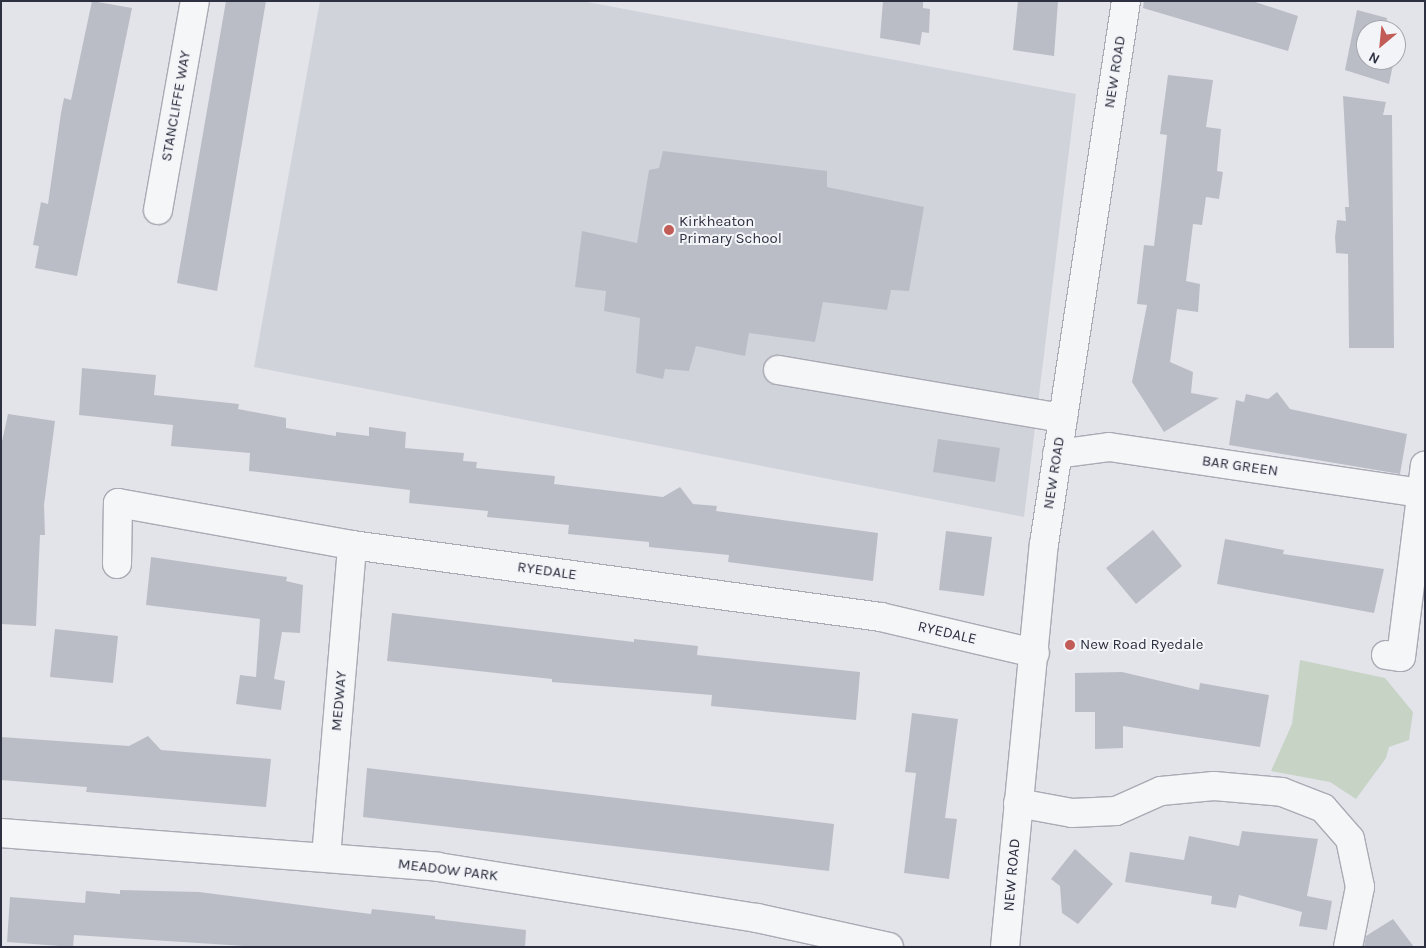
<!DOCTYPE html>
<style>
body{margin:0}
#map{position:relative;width:1426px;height:948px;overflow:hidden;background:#e3e4ea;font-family:Karla,sans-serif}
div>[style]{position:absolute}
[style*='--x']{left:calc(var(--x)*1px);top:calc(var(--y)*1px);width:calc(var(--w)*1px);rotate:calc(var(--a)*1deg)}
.built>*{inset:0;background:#d1d3db}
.green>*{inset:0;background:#c6d3c5}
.building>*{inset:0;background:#bbbdc6}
.roads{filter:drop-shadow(1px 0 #a9aab4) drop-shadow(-1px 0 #a9aab4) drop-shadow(0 1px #a9aab4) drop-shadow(0 -1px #a9aab4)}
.minor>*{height:28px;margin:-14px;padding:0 14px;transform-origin:14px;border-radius:14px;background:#f5f6f8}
.dots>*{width:14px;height:14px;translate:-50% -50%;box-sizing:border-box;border:2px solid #f3f4f7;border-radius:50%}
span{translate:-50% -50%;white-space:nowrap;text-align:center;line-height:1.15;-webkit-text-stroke:4px #f3f4f7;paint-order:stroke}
.street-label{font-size:15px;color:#2d3040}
.poi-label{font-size:15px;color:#2d3040}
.left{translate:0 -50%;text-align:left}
.frame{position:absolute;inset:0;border:2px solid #2d3040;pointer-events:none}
.north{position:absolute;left:1356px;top:20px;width:50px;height:50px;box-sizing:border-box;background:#f3f4f7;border:1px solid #a4a6ae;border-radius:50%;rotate:208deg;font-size:14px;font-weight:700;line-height:20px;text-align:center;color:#2d3040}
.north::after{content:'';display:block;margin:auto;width:18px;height:22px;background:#c15c56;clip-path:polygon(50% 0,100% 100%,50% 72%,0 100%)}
</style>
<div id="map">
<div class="built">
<div style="clip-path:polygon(320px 1px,582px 1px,1076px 94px,1024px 517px,254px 367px)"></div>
</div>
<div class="green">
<div style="clip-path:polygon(1300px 660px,1385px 678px,1413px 712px,1409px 740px,1389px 747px,1386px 758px,1356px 799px,1330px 782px,1271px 771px,1292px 724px)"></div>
</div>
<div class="building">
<div style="clip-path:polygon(92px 1px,132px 8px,77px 276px,35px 268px,39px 246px,33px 245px,41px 202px,48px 204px,61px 113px,64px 98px,71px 100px)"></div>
<div style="clip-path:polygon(226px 1px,266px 1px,217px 291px,177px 283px)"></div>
<div style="clip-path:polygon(883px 1px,923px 1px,923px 8px,930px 9px,929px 33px,922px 32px,920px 45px,880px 38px)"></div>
<div style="clip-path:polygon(1018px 1px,1058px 1px,1054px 56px,1013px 50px)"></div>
<div style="clip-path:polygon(1144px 1px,1252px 1px,1298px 16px,1288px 51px,1143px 8px)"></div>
<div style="clip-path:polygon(1357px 10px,1387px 18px,1385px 30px,1366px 30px,1366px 60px,1394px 60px,1389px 84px,1345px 70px)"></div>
<div style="clip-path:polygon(1168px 75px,1213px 80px,1206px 127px,1221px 129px,1217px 171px,1223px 172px,1219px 199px,1206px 197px,1202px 225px,1193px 224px,1186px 281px,1200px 284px,1198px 312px,1177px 309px,1170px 362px,1193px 372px,1191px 393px,1219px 398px,1164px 432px,1132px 382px,1147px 305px,1137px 304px,1144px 245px,1154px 246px,1167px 135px,1160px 134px)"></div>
<div style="clip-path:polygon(1343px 96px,1386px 102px,1383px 115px,1392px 115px,1394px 348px,1349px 348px,1348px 254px,1336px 253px,1335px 237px,1337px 220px,1346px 221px,1345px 207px,1349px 207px)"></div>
<div style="clip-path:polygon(663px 151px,827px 171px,827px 187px,924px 207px,909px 291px,891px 290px,887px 310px,823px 302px,815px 342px,749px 333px,745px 356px,696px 346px,689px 371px,665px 369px,663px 379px,636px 373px,640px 318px,604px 311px,606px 291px,575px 287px,582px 231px,637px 243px,649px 170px,659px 168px)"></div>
<div style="clip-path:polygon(82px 368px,156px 375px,154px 395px,239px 404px,238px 409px,286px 418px,286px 428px,336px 436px,336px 432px,369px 436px,369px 427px,406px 432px,405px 448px,464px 453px,463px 461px,477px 462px,476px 468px,555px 476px,554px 484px,663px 497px,680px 487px,693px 504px,717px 506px,716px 511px,878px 533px,873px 581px,728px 562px,729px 555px,649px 547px,649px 542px,568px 534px,569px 525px,487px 517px,488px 511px,409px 503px,410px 490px,249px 471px,250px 453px,171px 446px,173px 425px,79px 415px)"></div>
<div style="clip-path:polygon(1277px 392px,1290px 409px,1407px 434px,1400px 474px,1229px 445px,1236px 400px,1244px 402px,1246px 394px,1268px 399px)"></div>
<div style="clip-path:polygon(8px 414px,55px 421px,44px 505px,45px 535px,40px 535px,36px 626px,1px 624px,1px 446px)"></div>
<div style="clip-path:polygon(938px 439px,1000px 448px,995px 482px,933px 472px)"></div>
<div style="clip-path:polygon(1153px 530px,1182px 566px,1136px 604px,1106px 568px)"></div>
<div style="clip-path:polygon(946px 531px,992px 537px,984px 596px,939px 590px)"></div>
<div style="clip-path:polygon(1225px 539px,1284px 550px,1283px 554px,1384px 569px,1374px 613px,1217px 584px)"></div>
<div style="clip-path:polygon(151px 557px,287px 577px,286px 581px,303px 585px,300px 633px,282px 632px,274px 679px,285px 681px,281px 710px,236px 704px,240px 675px,256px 677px,260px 619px,146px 605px)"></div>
<div style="clip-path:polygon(392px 613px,634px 642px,634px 639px,698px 646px,697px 655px,860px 672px,856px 720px,711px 706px,712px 695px,552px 682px,552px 679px,387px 661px)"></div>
<div style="clip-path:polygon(55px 629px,118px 636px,113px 683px,50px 677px)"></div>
<div style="clip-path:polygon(1122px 672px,1199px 690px,1200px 683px,1269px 695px,1260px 747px,1123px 726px,1123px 748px,1095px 749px,1095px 712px,1075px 712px,1075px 673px)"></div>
<div style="clip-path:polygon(912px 713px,958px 719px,945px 818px,957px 819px,949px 879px,904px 873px,916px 773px,905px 772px)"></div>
<div style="clip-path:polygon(148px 736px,161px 750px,271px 759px,266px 807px,86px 792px,87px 787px,1px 780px,1px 737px,129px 746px)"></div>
<div style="clip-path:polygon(367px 768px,834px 824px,829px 871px,363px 817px)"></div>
<div style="clip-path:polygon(1242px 831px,1318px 839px,1307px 896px,1332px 901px,1327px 930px,1299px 926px,1302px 912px,1239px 895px,1236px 908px,1211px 904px,1212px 896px,1125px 882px,1130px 852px,1184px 860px,1189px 836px,1239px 846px)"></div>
<div style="clip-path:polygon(1075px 849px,1113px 884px,1078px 924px,1062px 913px,1060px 886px,1051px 879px)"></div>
<div style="clip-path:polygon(120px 890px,199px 892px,371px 914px,372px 909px,435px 916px,435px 919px,526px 930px,525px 947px,260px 947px,74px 935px,73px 947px,7px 942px,10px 897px,85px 903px,86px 891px,120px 894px)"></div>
<div style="clip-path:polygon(1393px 919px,1414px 947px,1364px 947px,1366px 936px)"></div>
</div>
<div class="roads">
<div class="minor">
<div style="--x:158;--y:210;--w:212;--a:-80"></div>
<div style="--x:778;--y:370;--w:289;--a:9.6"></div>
<div style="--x:1057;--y:454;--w:52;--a:-7.7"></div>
<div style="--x:1109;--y:447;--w:316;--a:8.4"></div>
<div style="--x:117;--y:564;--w:61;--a:-89.1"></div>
<div style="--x:118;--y:503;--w:238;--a:10.2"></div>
<div style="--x:352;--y:545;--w:534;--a:7.75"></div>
<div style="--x:881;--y:617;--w:158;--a:13.2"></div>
<div style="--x:1386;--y:655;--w:15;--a:8"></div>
<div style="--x:1401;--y:657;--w:193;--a:-82.9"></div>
<div style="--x:1018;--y:803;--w:55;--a:10.5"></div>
<div style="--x:1072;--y:813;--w:44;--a:-2.6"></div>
<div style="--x:1116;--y:811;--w:49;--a:-24"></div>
<div style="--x:1161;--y:791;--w:53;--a:-5.4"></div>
<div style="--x:1214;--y:786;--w:68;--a:5"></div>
<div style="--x:1282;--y:792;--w:44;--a:21.3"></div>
<div style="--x:1323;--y:808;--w:41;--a:48.9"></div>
<div style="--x:1350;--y:839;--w:49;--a:78.2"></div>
<div style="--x:1360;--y:887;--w:61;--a:101.3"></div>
<div style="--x:1;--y:833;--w:438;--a:4.4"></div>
<div style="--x:438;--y:867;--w:323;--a:9.1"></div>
<div style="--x:757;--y:918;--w:135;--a:12.4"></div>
<div style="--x:326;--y:857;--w:313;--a:-85.2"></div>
<div style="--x:1005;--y:947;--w:405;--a:-84.5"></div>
<div style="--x:1044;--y:544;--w:549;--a:-81.41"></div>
</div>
</div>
<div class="dots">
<div style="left:669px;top:230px;background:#c15c56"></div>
<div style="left:1070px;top:645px;background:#c15c56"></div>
</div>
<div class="street-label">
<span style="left:1115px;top:72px;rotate:-81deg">NEW ROAD</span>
<span style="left:176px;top:106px;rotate:-80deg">STANCLIFFE WAY</span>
<span style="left:1240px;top:466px;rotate:8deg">BAR GREEN</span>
<span style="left:1054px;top:473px;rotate:-81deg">NEW ROAD</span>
<span style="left:547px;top:571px;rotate:8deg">RYEDALE</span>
<span style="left:947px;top:633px;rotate:13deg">RYEDALE</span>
<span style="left:339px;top:701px;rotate:-85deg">MEDWAY</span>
<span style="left:448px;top:870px;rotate:7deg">MEADOW PARK</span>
<span style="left:1012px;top:875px;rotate:-85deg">NEW ROAD</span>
</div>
<div class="poi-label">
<span class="left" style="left:679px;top:230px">Kirkheaton<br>Primary School</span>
<span class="left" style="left:1080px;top:645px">New Road Ryedale</span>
</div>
<div class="frame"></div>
<div class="north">N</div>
</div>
